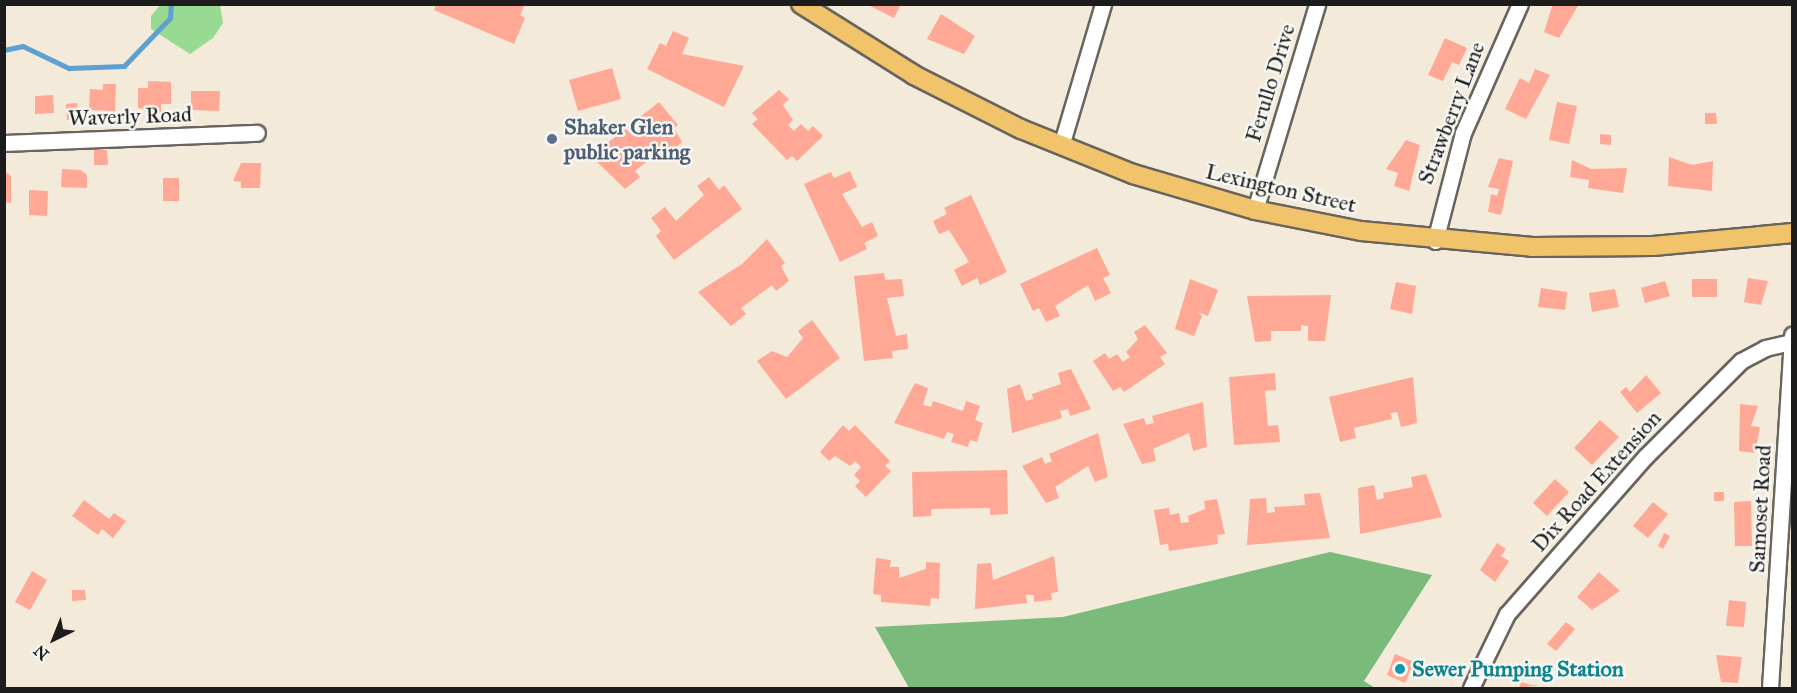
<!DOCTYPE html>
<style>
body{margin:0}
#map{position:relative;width:1797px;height:693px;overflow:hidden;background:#f4eada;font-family:"IM FELL Great Primer",serif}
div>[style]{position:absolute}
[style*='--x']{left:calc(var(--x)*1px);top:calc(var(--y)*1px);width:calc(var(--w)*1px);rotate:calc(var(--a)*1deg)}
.green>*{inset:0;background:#98da91}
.forest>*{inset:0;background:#7aba7b}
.stream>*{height:4.5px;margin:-2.25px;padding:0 2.25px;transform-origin:2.25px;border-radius:2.25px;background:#5da0d1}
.building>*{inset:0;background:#ffa895}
.roads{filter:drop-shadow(2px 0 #68645e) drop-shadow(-2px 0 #68645e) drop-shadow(0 2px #68645e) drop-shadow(0 -2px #68645e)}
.minor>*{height:15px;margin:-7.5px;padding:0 7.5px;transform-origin:7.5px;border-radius:7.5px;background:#fff}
.major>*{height:18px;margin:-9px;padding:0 9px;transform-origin:9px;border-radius:9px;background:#f1c36a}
.dots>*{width:16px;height:16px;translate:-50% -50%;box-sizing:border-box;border:3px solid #f6f6f2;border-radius:50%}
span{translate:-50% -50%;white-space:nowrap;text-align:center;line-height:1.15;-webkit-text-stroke:5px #f6f6f2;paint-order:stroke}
.street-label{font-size:22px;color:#1c1c1c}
.service-label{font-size:22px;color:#4e5e75;font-weight:700}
.left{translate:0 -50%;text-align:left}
.culture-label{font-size:22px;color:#0d838f;font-weight:700}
.frame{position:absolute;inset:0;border:6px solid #1c1c1c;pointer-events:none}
.north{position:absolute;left:24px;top:609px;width:60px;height:60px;-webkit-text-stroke:4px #f6f6f2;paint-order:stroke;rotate:223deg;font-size:16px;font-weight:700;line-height:24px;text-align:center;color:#1c1c1c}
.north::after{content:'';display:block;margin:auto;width:21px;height:27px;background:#1c1c1c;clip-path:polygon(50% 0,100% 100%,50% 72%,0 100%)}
</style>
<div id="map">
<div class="green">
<div style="clip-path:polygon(160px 5px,220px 5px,223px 23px,213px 38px,190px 54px,151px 29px,151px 16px)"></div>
</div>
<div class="forest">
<div style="clip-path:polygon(1330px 552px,1432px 575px,1364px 681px,1375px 688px,909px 688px,875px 627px,1063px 617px)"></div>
</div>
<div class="stream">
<div style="--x:4;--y:50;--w:19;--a:-12"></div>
<div style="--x:23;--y:46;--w:51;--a:25.6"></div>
<div style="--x:69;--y:68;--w:55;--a:-2.1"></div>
<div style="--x:124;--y:66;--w:66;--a:-46.2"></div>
<div style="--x:170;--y:18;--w:14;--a:-86"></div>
</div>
<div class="building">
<div style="clip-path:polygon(436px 4px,525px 4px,520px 15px,525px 18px,514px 44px,434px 10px)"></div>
<div style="clip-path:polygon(866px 4px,901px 4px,894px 18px)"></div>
<div style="clip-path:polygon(1553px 4px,1579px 4px,1559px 38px,1544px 32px)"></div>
<div style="clip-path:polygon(941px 14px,975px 36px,964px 54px,927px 39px)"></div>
<div style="clip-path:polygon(673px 31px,689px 38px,682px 54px,744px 66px,724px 107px,647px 69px,660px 43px,666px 46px)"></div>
<div style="clip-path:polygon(1445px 38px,1467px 48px,1459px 65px,1452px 62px,1443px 81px,1428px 75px)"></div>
<div style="clip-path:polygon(612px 68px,621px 99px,578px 111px,569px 80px)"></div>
<div style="clip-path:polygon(1535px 69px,1550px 75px,1526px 119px,1505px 109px,1520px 78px,1529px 83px)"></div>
<div style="clip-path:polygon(148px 81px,171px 82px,171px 104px,161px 104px,161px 112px,138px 108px,138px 88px,148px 88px)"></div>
<div style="clip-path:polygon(103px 84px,116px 84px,115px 111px,89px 110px,90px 89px,103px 90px)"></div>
<div style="clip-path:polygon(779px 90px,789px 99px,783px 105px,793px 120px,788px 125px,794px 131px,801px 124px,808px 131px,813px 126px,823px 136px,797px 161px,792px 156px,787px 160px,752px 124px,758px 119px,752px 113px)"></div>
<div style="clip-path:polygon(191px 91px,220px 91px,219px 111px,191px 110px)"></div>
<div style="clip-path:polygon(53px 95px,54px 113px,35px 114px,35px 96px)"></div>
<div style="clip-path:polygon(659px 102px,678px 125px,674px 128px,682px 142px,670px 153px,665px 147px,635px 171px,640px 177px,625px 189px,591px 156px)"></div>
<div style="clip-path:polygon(1557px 102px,1577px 106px,1569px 144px,1549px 140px)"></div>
<div style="clip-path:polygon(77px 103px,78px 119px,67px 120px,66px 104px)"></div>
<div style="clip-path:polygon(1705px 113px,1716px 113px,1717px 124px,1705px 124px)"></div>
<div style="clip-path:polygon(1600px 134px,1611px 135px,1611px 145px,1600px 144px)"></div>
<div style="clip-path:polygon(1406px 140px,1420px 145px,1409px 191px,1394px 186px,1398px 173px,1386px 169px)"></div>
<div style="clip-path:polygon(94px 150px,107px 150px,108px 165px,94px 165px)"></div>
<div style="clip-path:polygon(1669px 157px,1692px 165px,1713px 161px,1712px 191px,1668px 186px)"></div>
<div style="clip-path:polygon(1499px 158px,1513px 161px,1501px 215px,1488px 212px,1491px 194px,1497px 196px,1499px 189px,1488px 187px)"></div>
<div style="clip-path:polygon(1572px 160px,1591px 169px,1627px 168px,1623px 193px,1588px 188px,1589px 180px,1570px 177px)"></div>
<div style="clip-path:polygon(241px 163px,261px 163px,260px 188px,241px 188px,241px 182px,233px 181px)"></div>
<div style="clip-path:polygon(62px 169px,81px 170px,87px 175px,87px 188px,61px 187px)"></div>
<div style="clip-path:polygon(4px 171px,11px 176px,11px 203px,4px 202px)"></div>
<div style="clip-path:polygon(850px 171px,857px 187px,842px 194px,862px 227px,872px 222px,878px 236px,864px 243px,867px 249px,840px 262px,804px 184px,831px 172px,834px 178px)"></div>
<div style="clip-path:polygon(709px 177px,719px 190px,724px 185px,742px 209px,674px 260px,656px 236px,661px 231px,651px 218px,665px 207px,676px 221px,704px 195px,697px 186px)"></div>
<div style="clip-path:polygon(163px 178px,179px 178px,179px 201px,163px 201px)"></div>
<div style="clip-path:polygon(29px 190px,48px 191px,47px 216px,29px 215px)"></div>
<div style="clip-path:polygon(971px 195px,1007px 272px,980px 285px,977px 278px,962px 286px,954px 270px,969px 262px,949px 230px,939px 234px,933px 221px,947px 214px,944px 208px)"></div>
<div style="clip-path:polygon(767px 239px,785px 263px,781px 266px,789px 281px,776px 291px,772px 285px,741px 308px,746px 314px,731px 326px,698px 292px,742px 264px)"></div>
<div style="clip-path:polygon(1097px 248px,1110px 275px,1103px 278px,1111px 293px,1095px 301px,1088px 285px,1055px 306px,1060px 316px,1046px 322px,1039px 308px,1033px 311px,1020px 284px)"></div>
<div style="clip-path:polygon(884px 273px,885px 280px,902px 279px,904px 296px,887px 298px,896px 336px,907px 334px,908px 349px,892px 351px,893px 358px,864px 361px,854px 276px)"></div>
<div style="clip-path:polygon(1748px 278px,1768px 281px,1761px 305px,1744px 302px)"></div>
<div style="clip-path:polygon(1190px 279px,1218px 290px,1208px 316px,1198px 312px,1202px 316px,1194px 336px,1175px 329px)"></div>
<div style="clip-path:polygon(1692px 279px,1717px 279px,1717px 297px,1692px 297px)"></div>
<div style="clip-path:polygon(1665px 281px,1670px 296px,1645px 303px,1641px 288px)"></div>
<div style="clip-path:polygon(1396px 282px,1416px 286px,1412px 314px,1390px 309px)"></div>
<div style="clip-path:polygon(1541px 288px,1567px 292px,1565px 310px,1538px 307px)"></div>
<div style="clip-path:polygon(1615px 289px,1619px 307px,1592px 312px,1589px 293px)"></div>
<div style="clip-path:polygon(1331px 295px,1325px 341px,1308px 341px,1308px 326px,1301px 325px,1301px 331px,1271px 331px,1271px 341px,1255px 342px,1247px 296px)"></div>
<div style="clip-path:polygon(812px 320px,840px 358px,786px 399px,757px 361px,772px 351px,787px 357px,803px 338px,798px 331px)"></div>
<div style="clip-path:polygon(1145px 325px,1167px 353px,1160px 357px,1165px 364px,1124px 392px,1120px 387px,1113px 391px,1093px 361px,1105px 353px,1109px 359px,1117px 354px,1123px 362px,1130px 357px,1126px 352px,1138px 339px,1134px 332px)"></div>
<div style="clip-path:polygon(1071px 369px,1091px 409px,1070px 416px,1068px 409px,1060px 411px,1062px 418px,1012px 433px,1007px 389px,1020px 384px,1026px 401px,1033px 399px,1032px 394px,1061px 384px,1058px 373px)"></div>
<div style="clip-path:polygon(1275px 373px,1276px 390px,1265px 391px,1268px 426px,1278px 425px,1280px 442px,1234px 445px,1229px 377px)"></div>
<div style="clip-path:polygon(1646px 375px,1661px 393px,1637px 413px,1620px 392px,1626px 387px,1630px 392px)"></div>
<div style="clip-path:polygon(1413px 377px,1417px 423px,1401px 427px,1397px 412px,1390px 413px,1392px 419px,1354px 428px,1356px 438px,1340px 442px,1329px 397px)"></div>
<div style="clip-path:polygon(915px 383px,928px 388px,923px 405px,931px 407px,933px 401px,963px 411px,966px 401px,980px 406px,975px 420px,983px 423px,977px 442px,970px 440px,968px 447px,951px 442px,954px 434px,947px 432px,944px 439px,894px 423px)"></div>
<div style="clip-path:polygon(1203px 402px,1207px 447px,1193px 451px,1189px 433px,1153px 449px,1156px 461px,1142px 464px,1123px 424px,1144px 418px,1146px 425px,1154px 423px,1152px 416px)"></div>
<div style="clip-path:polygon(1740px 404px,1758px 406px,1751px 426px,1760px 427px,1755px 453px,1739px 451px)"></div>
<div style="clip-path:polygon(1600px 420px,1619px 437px,1592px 465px,1574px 448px)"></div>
<div style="clip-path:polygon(843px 425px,849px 431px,855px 425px,890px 461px,885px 466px,891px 471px,866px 497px,855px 486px,860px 481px,854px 475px,861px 467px,855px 461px,850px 466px,835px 456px,829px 461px,820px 452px)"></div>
<div style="clip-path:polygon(1098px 433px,1108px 477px,1095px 482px,1088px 466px,1055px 487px,1059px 498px,1046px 503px,1022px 466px,1042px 457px,1045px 464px,1052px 461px,1049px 454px)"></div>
<div style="clip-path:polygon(1007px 470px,1008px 514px,990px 515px,990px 508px,931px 509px,931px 516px,913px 517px,912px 472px)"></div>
<div style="clip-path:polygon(1426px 474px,1442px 517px,1360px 534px,1358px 488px,1374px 485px,1377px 500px,1384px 498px,1383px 493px,1413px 487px,1411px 477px)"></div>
<div style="clip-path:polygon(1555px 479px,1569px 492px,1547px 516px,1533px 503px)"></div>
<div style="clip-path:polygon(1714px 492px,1724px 492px,1724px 501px,1714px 501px)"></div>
<div style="clip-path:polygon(1320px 493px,1330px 538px,1247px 545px,1250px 499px,1266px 498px,1267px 513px,1275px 512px,1274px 507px,1305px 505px,1304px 494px)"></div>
<div style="clip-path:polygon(1217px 499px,1225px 534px,1217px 535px,1218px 544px,1169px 551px,1168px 544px,1160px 545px,1154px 510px,1169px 508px,1170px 515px,1179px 513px,1181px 523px,1189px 522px,1188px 516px,1205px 509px,1204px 501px)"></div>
<div style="clip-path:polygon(84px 500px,109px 519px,114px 513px,126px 521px,113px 538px,102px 529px,98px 535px,72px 516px)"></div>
<div style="clip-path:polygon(1751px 501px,1752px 546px,1735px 546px,1734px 502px)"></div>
<div style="clip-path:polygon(1653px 502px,1668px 514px,1648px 538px,1633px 526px)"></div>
<div style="clip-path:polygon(1664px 533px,1670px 536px,1663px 549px,1658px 546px)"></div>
<div style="clip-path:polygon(1497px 543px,1506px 549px,1501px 556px,1509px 561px,1495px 582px,1480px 570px)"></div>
<div style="clip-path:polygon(1054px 556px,1058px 592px,1051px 593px,1052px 600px,1034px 602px,1034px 595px,1026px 595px,1027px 603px,975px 609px,977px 564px,991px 563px,993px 580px)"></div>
<div style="clip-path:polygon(876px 558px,891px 560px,890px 567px,899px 567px,899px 578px,926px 569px,926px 562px,940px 563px,939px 599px,931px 598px,930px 606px,881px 602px,881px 595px,873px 594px)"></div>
<div style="clip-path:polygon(32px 571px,47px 580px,30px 610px,15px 602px)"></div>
<div style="clip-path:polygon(1599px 572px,1620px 591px,1592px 610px,1577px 597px)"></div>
<div style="clip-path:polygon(72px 590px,85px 590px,86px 600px,72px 601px)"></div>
<div style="clip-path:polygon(1729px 600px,1746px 602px,1744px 627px,1726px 626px)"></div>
<div style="clip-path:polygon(1566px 622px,1575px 629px,1556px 651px,1547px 644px)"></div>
<div style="clip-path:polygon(1395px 654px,1414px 662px,1405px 683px,1387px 675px)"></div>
<div style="clip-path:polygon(1716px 655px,1742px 657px,1738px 683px,1721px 682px)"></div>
<div style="clip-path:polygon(1521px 682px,1531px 685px,1541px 685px,1519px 688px)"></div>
</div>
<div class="roads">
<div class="minor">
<div style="--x:4;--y:143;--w:253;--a:-2.3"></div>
<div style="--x:1061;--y:146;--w:148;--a:-73.5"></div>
<div style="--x:1255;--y:210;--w:215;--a:-73.2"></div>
<div style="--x:1435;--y:241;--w:112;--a:-75.5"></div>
<div style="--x:1463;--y:133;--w:141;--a:-66.2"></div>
<div style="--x:1471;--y:688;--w:82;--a:-64.1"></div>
<div style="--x:1507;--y:614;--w:209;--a:-48.7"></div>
<div style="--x:1645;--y:457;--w:136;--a:-45"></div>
<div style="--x:1741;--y:361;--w:27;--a:-28"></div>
<div style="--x:1765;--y:348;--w:28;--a:-13"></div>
<div style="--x:1770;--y:688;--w:354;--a:-86.4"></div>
</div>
<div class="major">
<div style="--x:801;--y:4;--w:133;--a:32.1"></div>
<div style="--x:914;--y:75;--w:120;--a:26.8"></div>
<div style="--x:1021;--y:129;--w:121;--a:21.9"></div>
<div style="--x:1133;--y:174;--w:127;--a:16.4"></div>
<div style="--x:1255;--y:210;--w:108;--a:11.2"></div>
<div style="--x:1361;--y:231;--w:172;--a:5.3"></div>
<div style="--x:1532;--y:247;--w:121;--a:-0.5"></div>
<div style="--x:1653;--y:246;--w:140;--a:-5.3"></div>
</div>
</div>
<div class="dots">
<div style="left:552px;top:139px;background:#5c6f8a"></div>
<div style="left:1400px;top:669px;background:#0f9aa8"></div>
</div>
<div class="street-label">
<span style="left:1270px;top:83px;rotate:-73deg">Ferullo Drive</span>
<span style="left:1451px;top:113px;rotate:-69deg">Strawberry Lane</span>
<span style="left:130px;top:116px;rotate:-2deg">Waverly Road</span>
<span style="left:1281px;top:188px;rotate:13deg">Lexington Street</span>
<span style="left:1596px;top:481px;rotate:-48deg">Dix Road Extension</span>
<span style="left:1760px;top:509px;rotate:-87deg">Samoset Road</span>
</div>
<div class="service-label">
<span class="left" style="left:564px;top:139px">Shaker Glen<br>public parking</span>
</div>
<div class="culture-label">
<span class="left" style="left:1412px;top:669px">Sewer Pumping Station</span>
</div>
<div class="frame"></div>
<div class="north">N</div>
</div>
